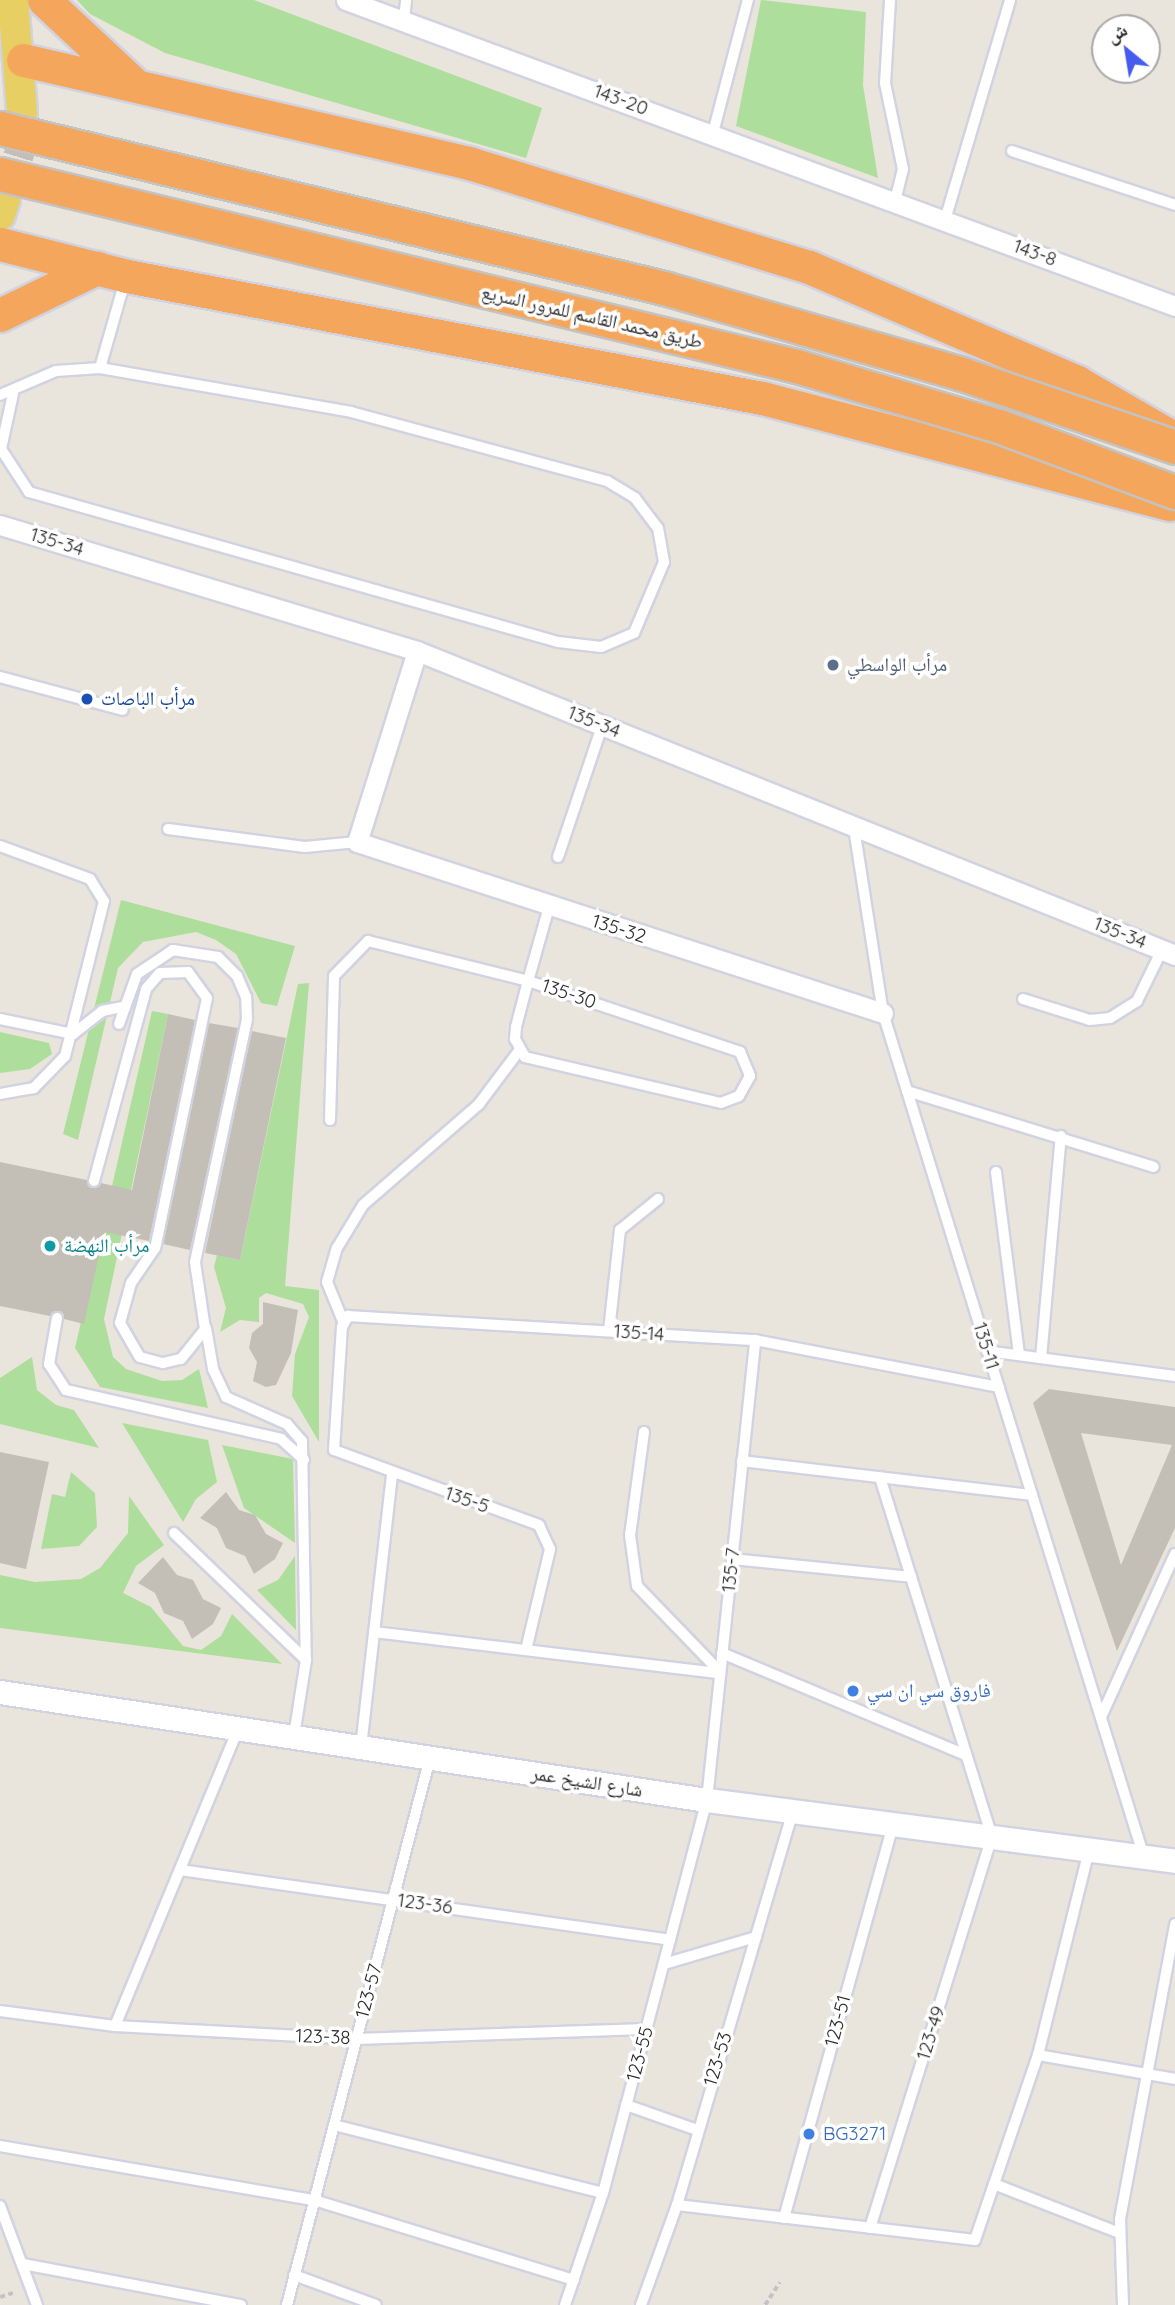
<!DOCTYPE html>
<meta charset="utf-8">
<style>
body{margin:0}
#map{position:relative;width:1175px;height:2305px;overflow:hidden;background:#eae5dc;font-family:Quicksand,"Noto Naskh Arabic",sans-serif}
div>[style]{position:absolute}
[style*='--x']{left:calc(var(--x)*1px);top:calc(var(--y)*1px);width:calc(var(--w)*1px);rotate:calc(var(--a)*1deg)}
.green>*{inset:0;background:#aede9b}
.building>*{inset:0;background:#c3bfb7}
.primary-tunnel>*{height:30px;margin-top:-15px;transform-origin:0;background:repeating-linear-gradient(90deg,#c3bfb8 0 30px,transparent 0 45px)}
.path>*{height:3.5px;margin-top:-1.75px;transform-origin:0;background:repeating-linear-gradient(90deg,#c3c3c3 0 5px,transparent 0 8.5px)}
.roads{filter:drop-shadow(2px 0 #d1d3e1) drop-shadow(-2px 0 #d1d3e1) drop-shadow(0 2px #d1d3e1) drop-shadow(0 -2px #d1d3e1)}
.service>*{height:10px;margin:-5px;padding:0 5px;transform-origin:5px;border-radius:5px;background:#fff}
.minor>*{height:19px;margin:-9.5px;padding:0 9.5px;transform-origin:9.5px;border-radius:9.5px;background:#fff}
.tertiary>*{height:23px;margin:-11.5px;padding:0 11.5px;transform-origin:11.5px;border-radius:11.5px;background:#fff}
.primary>*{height:30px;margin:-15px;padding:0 15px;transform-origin:15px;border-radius:15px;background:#e7cf63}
.motorway>*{height:33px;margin:-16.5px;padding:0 16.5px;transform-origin:16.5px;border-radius:16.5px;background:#f4a65d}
.bridges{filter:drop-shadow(2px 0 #c3c3c3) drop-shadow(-2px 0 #c3c3c3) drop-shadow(0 2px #c3c3c3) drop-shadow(0 -2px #c3c3c3)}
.motorway-bridge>*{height:33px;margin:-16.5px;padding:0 16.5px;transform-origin:16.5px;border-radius:16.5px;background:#f4a65d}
.dots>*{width:19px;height:19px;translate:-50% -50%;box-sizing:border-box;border:4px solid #fff;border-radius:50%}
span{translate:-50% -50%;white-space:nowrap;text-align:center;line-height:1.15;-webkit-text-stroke:7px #fff;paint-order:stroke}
.street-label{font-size:19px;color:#292929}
.service-label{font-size:19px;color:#4e5e75}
.left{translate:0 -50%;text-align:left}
.transit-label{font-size:19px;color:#164399}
.culture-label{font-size:19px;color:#0d838f}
.shop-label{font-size:19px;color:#366cbe}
.north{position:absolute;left:1091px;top:14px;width:70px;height:70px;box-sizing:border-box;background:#fff;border:2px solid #a9a9a9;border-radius:50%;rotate:330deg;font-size:19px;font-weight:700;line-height:28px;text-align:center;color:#292929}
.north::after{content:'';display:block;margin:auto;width:24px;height:32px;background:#455cee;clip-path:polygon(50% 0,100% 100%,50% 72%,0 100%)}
</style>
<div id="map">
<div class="green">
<div style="clip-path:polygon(77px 0,254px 0,542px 108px,526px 158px,165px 53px,90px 14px)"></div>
<div style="clip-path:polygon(761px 0,866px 12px,863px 85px,878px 178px,736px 126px)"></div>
<div style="clip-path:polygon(121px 900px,295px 946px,277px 1006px,261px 1003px,236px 954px,216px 940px,196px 932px,143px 942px,118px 968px,78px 1140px,63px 1134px)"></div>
<div style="clip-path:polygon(309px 983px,285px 1286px,319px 1290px,319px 1442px,292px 1396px,295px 1354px,309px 1317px,303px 1304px,266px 1293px,259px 1298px,259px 1322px,240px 1320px,220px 1332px,226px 1308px,214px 1267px,217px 1255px,240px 1260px,298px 984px)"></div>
<div style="clip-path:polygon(152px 1011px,168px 1014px,104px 1319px,113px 1357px,126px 1369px,162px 1381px,182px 1380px,199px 1369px,208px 1408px,100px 1387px,75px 1348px)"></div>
<div style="clip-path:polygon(0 1032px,49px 1043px,52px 1054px,30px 1069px,0 1073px)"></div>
<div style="clip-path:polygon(32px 1357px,37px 1390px,56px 1405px,74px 1410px,99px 1448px,0 1424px,0 1378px)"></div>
<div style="clip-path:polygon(122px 1423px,208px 1440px,217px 1482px,196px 1499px,183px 1522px)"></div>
<div style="clip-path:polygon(222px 1445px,293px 1459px,295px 1543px,244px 1508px)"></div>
<div style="clip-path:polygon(71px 1472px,95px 1493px,97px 1527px,79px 1546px,41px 1549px,52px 1494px,65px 1497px)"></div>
<div style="clip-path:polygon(129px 1496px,164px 1545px,136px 1566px,123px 1593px,151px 1607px,183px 1646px,201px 1650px,221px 1636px,232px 1614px,282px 1664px,0 1628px,0 1575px,35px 1582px,81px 1579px,100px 1568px,128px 1533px)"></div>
<div style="clip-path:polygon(295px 1556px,296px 1630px,257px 1590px,278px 1580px)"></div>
</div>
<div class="building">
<div style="clip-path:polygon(168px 1014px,195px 1020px,149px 1241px,104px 1232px,84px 1324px,64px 1319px,59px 1311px,50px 1316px,0 1306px,0 1162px,87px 1180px,93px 1188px,101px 1183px,132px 1190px)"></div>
<div style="clip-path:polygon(209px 1023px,238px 1028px,190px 1250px,163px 1244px)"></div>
<div style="clip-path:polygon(252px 1031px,286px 1038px,240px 1260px,205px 1253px)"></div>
<div style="clip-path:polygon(263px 1302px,298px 1310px,291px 1353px,276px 1385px,266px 1387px,253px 1381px,257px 1362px,249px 1348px,252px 1333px,263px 1324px)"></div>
<div style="clip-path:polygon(evenodd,1049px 1389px,1175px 1407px,1175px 1528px,1117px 1651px,1033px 1403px,1049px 1389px,1081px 1433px,1172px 1445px,1121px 1565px,1081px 1433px)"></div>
<div style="clip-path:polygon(0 1452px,49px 1462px,26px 1569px,0 1563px)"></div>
<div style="clip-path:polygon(226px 1492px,239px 1510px,255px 1515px,266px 1534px,283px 1543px,275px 1559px,254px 1574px,245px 1556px,226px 1548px,217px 1528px,200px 1518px)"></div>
<div style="clip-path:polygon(163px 1557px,177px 1575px,193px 1580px,203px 1599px,221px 1608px,213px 1624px,192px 1639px,183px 1621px,164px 1613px,155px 1593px,138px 1583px)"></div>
</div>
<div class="primary-tunnel">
<div style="--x:5;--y:200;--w:51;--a:-73"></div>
<div style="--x:20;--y:151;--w:38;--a:-87"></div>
</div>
<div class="path">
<div style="--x:0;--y:2297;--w:16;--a:-18"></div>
<div style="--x:765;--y:2305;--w:27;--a:-57"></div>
</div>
<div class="roads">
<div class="service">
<div style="--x:890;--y:0;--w:83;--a:93.4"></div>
<div style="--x:885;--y:83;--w:88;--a:78.2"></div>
<div style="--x:903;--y:169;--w:34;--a:104"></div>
<div style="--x:404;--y:20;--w:20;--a:-84"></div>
<div style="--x:713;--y:133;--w:138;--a:-75.3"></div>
<div style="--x:1012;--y:151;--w:172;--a:18.3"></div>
<div style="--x:945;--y:220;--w:229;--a:-73.5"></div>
<div style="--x:100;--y:368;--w:91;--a:-74"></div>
<div style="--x:0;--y:395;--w:61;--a:-23.2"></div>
<div style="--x:56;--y:371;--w:44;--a:-3.9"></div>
<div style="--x:100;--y:368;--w:255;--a:9.9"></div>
<div style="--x:351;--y:412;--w:265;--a:15.1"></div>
<div style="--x:607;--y:481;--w:33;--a:31"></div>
<div style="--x:635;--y:498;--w:38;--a:53"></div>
<div style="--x:658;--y:528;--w:35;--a:80"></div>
<div style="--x:664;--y:562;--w:77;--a:112.9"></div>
<div style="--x:634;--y:633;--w:36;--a:157"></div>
<div style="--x:601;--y:647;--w:43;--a:-173.4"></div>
<div style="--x:558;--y:642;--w:550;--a:-164.17"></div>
<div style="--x:29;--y:492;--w:51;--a:-123.1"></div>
<div style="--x:1;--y:449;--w:56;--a:-77.7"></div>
<div style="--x:0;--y:677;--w:127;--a:15"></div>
<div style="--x:854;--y:828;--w:187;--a:81.1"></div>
<div style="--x:883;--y:1013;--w:883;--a:72.82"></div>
<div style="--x:168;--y:829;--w:138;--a:7.5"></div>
<div style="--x:305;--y:847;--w:52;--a:-5.5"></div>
<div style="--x:0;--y:846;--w:96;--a:20.1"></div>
<div style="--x:90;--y:879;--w:26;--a:58"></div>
<div style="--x:104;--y:901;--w:160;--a:104.1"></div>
<div style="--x:65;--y:1056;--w:45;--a:134.1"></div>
<div style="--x:34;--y:1088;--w:35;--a:170"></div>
<div style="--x:558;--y:857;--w:138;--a:-71.4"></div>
<div style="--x:1023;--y:999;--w:70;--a:17.4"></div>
<div style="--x:1090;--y:1020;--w:20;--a:-6"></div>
<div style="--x:1110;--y:1018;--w:32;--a:-32"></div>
<div style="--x:1137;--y:1001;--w:57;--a:-63.9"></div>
<div style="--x:0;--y:1019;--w:75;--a:11.6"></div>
<div style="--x:73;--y:1034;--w:37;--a:-38"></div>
<div style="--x:102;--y:1011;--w:20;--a:-11"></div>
<div style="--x:907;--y:1091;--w:258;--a:17.1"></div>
<div style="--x:330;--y:1120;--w:144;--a:-88.4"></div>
<div style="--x:334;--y:976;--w:49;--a:-45.8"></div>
<div style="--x:368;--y:941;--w:165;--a:14"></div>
<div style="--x:528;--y:981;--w:224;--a:18.5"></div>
<div style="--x:740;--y:1052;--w:26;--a:67"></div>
<div style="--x:750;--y:1076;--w:23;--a:119"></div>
<div style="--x:739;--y:1096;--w:19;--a:159"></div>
<div style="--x:721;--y:1103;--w:201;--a:-166.8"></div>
<div style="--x:525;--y:1057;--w:21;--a:-119"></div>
<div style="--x:515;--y:1039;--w:12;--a:-85"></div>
<div style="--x:516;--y:1027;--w:48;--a:-75.4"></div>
<div style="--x:528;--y:981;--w:77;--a:-74.2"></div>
<div style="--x:996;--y:1172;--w:184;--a:82.8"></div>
<div style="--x:94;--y:1181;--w:199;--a:-74.8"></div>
<div style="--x:146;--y:989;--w:21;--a:-49"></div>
<div style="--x:160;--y:973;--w:28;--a:-2"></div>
<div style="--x:188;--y:972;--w:32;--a:54"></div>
<div style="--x:207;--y:998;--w:255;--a:101.7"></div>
<div style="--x:155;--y:1248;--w:42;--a:124.4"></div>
<div style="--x:131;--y:1283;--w:41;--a:105.4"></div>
<div style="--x:120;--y:1323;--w:39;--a:60"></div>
<div style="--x:140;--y:1357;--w:24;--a:15"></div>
<div style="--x:163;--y:1363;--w:18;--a:-13"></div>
<div style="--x:181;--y:1359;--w:38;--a:-51"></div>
<div style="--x:205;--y:1329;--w:68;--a:-98.5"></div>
<div style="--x:195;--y:1262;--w:248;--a:-77.9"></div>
<div style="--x:247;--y:1020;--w:23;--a:-92"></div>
<div style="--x:246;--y:997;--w:23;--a:-113"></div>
<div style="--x:237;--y:976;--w:27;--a:-135"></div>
<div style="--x:218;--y:957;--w:46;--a:-171.2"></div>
<div style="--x:173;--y:950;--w:43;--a:146.3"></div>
<div style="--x:137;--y:974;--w:53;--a:109.8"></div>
<div style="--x:57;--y:1318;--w:47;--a:99.9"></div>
<div style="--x:49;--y:1364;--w:31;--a:57"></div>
<div style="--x:66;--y:1390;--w:221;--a:12.8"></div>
<div style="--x:281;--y:1439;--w:31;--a:42"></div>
<div style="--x:343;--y:1321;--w:42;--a:-112.3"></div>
<div style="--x:327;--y:1282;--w:35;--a:-74"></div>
<div style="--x:337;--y:1248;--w:50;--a:-58.8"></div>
<div style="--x:363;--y:1205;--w:154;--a:-41"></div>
<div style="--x:479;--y:1104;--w:66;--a:-53"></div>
<div style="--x:206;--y:1328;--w:42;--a:80.3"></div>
<div style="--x:213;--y:1369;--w:31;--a:65"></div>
<div style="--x:226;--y:1397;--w:67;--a:23.9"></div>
<div style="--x:287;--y:1424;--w:23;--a:49"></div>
<div style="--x:302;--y:1441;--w:219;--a:89"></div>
<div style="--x:306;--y:1660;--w:77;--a:99"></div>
<div style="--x:609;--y:1331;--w:102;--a:-83.8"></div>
<div style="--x:620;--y:1230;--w:49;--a:-39.2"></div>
<div style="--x:987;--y:1351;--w:190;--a:7.6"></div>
<div style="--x:1041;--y:1358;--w:223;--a:-84.9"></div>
<div style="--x:644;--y:1432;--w:104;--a:97.7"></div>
<div style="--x:630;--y:1535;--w:51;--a:82.2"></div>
<div style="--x:637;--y:1586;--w:120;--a:46"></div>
<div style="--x:742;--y:1461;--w:292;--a:6.7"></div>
<div style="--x:174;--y:1533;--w:183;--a:43.9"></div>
<div style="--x:732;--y:1559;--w:180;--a:5.7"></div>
<div style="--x:374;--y:1632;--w:348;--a:6.8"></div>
<div style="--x:526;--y:1650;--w:104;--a:-76.6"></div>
<div style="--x:550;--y:1549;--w:26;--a:-115"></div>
<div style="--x:539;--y:1525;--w:218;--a:-159.9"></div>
<div style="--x:334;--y:1450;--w:123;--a:-86.3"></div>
<div style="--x:342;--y:1327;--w:13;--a:-61"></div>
<div style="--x:348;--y:1316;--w:408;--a:3.4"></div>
<div style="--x:755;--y:1340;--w:248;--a:10.9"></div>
<div style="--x:722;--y:1653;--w:264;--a:22.7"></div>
<div style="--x:1101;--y:1717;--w:179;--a:-65.6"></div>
<div style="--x:361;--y:1747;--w:276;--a:-83.5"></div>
<div style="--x:180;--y:1870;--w:495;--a:8.1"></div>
<div style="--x:664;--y:1964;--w:96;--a:-16.4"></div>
<div style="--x:0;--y:2011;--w:116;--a:7.4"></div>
<div style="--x:115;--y:2026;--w:242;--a:3.1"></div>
<div style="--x:357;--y:2039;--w:289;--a:-2"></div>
<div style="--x:115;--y:2026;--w:321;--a:-67.5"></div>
<div style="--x:1038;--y:2055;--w:139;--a:9.9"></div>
<div style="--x:626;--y:2105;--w:75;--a:19.4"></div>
<div style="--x:334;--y:2125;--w:277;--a:14.2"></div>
<div style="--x:0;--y:2146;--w:319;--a:9.8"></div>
<div style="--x:314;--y:2200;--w:272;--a:17.1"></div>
<div style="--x:994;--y:2184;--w:135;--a:21.3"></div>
<div style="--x:677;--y:2205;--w:300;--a:6.7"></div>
<div style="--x:975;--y:2240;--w:195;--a:-71.2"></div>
<div style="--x:1038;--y:2055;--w:210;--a:-76"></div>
<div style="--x:0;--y:2206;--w:106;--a:69.5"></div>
<div style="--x:784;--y:2218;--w:408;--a:-74.5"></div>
<div style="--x:870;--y:2228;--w:410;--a:-72.7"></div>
<div style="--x:992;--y:1837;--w:377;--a:-107.3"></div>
<div style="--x:23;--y:2264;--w:222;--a:10.7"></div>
<div style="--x:294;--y:2275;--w:87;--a:20.1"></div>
<div style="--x:287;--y:2305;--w:565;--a:-75.35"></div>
<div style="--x:565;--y:2305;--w:118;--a:-71.3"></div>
<div style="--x:603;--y:2193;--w:407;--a:-75.2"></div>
<div style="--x:707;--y:1800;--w:462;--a:-84"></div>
<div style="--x:641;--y:2305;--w:106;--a:-70.2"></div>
<div style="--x:677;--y:2205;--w:411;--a:-73.6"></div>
<div style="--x:1123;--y:2305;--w:86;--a:-92"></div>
<div style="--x:1120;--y:2219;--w:300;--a:-79.4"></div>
</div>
<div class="minor">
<div style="--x:346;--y:0;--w:884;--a:20.26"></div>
<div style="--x:0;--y:525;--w:436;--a:16.8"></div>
<div style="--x:417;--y:651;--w:817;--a:21.85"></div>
<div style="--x:417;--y:651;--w:200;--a:107.4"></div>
<div style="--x:357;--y:842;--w:553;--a:18.01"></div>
</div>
<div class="tertiary">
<div style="--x:0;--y:1692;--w:715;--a:8.69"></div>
<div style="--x:707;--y:1800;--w:472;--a:7.4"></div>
</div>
<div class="primary">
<div style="--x:13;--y:0;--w:113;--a:85.4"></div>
<div style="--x:0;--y:215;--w:16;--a:-72"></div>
</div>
<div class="motorway">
<div style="--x:44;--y:0;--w:119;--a:43"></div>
<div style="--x:23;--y:60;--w:458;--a:13"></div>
<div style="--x:469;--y:163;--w:356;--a:17"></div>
<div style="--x:809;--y:267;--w:292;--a:23.2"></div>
<div style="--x:1077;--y:382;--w:110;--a:30.1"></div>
<div style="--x:0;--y:244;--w:131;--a:14.1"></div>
<div style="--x:127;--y:276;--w:647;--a:10.88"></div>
<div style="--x:762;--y:398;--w:421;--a:14.6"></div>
<div style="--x:0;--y:315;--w:108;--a:-25.9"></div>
</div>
</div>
<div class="bridges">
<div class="motorway-bridge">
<div style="--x:0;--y:128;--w:683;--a:13.55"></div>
<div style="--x:664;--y:288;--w:310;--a:16.1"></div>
<div style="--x:962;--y:374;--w:225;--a:18.9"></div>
<div style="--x:0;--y:174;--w:819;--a:13.56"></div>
<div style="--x:796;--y:366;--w:212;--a:16.5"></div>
<div style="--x:999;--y:426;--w:188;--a:20.6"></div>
</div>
</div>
<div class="dots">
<div style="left:833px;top:665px;background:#5c6f8a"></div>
<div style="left:87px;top:699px;background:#1a4fb4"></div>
<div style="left:50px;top:1246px;background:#0f9aa8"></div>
<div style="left:853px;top:1691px;background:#3f7fe0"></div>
<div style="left:809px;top:2134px;background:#3f7fe0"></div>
</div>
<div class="street-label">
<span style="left:621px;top:100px;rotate:20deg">143-20</span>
<span style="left:1035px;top:253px;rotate:20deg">143-8</span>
<span style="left:592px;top:317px;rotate:13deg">طريق محمد القاسم للمرور السريع</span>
<span style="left:57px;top:542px;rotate:17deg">135-34</span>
<span style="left:594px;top:722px;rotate:22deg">135-34</span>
<span style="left:619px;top:929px;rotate:18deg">135-32</span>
<span style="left:1120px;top:933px;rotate:22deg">135-34</span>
<span style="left:569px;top:994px;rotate:19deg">135-30</span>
<span style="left:639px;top:1333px;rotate:4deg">135-14</span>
<span style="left:986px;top:1346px;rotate:73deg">135-11</span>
<span style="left:467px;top:1500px;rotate:19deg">135-5</span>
<span style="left:731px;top:1570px;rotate:-84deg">135-7</span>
<span style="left:587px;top:1782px;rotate:9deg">شارع الشيخ عمر</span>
<span style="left:425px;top:1904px;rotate:8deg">123-36</span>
<span style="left:369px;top:1991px;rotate:-75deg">123-57</span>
<span style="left:838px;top:2021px;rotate:-75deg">123-51</span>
<span style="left:931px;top:2033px;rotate:-73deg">123-49</span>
<span style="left:323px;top:2037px;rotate:2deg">123-38</span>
<span style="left:640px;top:2054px;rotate:-75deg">123-55</span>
<span style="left:718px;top:2059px;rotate:-73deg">123-53</span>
</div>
<div class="service-label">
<span class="left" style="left:847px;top:665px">مرأب الواسطي</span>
</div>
<div class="transit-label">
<span class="left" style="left:101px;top:699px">مرأب الباصات</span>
</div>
<div class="culture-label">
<span class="left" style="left:64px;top:1246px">مرأب النهضة</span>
</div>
<div class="shop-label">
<span class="left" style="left:867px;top:1691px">فاروق سي ان سي</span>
<span class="left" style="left:823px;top:2134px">BG3271</span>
</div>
<div class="north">ش</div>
</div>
